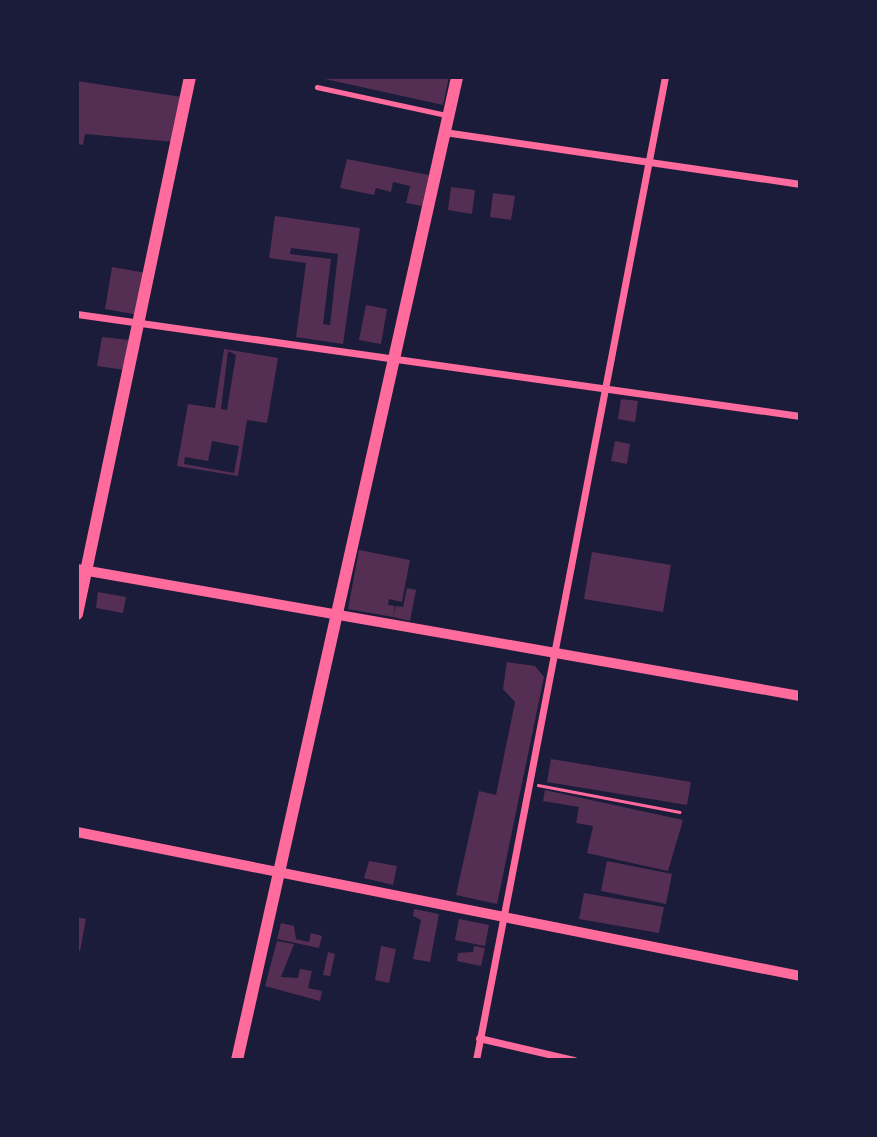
<!DOCTYPE html>
<style>
body{margin:0}
#map{position:relative;width:877px;height:1137px;overflow:hidden;background:#1b1b3a;font-family:Bitter,serif}
div>[style]{position:absolute}
[style*='--x']{left:calc(var(--x)*1px);top:calc(var(--y)*1px);width:calc(var(--w)*1px);rotate:calc(var(--a)*1deg)}
.building>*{inset:0;background:#542f53}
.path>*{height:2.5px;margin:-1.25px;padding:0 1.25px;transform-origin:1.25px;border-radius:1.25px;background:#ff6b9d}
.service>*{height:4.5px;margin:-2.25px;padding:0 2.25px;transform-origin:2.25px;border-radius:2.25px;background:#ff6b9d}
.minor>*{height:7px;margin:-3.5px;padding:0 3.5px;transform-origin:3.5px;border-radius:3.5px;background:#ff6b9d}
.tertiary>*{height:10px;margin:-5px;padding:0 5px;transform-origin:5px;border-radius:5px;background:#ff6b9d}
.secondary>*{height:12px;margin:-6px;padding:0 6px;transform-origin:6px;border-radius:6px;background:#ff6b9d}
span{translate:-50% -50%;white-space:nowrap;text-align:center;line-height:1.15;-webkit-text-stroke:7px #1b1b3a;paint-order:stroke}
.frame{position:absolute;inset:0;border:79px solid #1b1b3a;pointer-events:none}
</style>
<div id="map">
<div class="building">
<div style="clip-path:polygon(316px 77px,449px 77px,443px 105px)"></div>
<div style="clip-path:polygon(77px 81px,182px 97px,175px 142px,85px 134px,83px 145px,77px 144px)"></div>
<div style="clip-path:polygon(347px 159px,429px 175px,422px 206px,406px 203px,410px 186px,393px 182px,391px 192px,376px 188px,374px 195px,340px 188px)"></div>
<div style="clip-path:polygon(451px 187px,475px 190px,472px 214px,448px 210px)"></div>
<div style="clip-path:polygon(493px 193px,515px 196px,511px 220px,490px 217px)"></div>
<div style="clip-path:polygon(evenodd,275px 216px,360px 228px,343px 344px,296px 337px,306px 263px,269px 258px,275px 216px,291px 248px,338px 254px,330px 325px,323px 324px,331px 259px,290px 254px,291px 248px)"></div>
<div style="clip-path:polygon(112px 267px,146px 273px,139px 315px,105px 309px)"></div>
<div style="clip-path:polygon(366px 305px,387px 309px,381px 344px,359px 340px)"></div>
<div style="clip-path:polygon(102px 337px,129px 340px,125px 370px,97px 366px)"></div>
<div style="clip-path:polygon(evenodd,224px 349px,278px 358px,267px 423px,247px 420px,238px 476px,177px 466px,188px 404px,215px 408px,224px 349px,228px 351px,236px 355px,227px 410px,221px 409px,228px 351px,224px 349px,212px 441px,239px 446px,234px 473px,184px 464px,185px 457px,208px 461px,212px 441px)"></div>
<div style="clip-path:polygon(621px 399px,638px 401px,635px 422px,618px 419px)"></div>
<div style="clip-path:polygon(615px 441px,630px 444px,627px 464px,611px 461px)"></div>
<div style="clip-path:polygon(359px 550px,410px 560px,402px 602px,389px 599px,388px 605px,395px 606px,393px 617px,348px 609px)"></div>
<div style="clip-path:polygon(592px 552px,671px 565px,663px 612px,584px 599px)"></div>
<div style="clip-path:polygon(407px 588px,416px 590px,410px 621px,393px 617px,396px 606px,403px 607px)"></div>
<div style="clip-path:polygon(98px 592px,126px 597px,123px 613px,96px 608px)"></div>
<div style="clip-path:polygon(507px 662px,535px 666px,544px 677px,497px 904px,456px 895px,479px 791px,496px 795px,515px 702px,503px 689px)"></div>
<div style="clip-path:polygon(551px 759px,691px 782px,687px 805px,547px 782px)"></div>
<div style="clip-path:polygon(545px 790px,683px 820px,668px 871px,587px 853px,593px 826px,576px 823px,579px 807px,543px 801px)"></div>
<div style="clip-path:polygon(369px 861px,397px 866px,393px 885px,364px 878px)"></div>
<div style="clip-path:polygon(607px 861px,672px 874px,666px 904px,601px 891px)"></div>
<div style="clip-path:polygon(584px 893px,664px 907px,659px 933px,579px 919px)"></div>
<div style="clip-path:polygon(414px 909px,439px 914px,430px 962px,413px 959px,421px 920px,413px 916px)"></div>
<div style="clip-path:polygon(77px 917px,86px 919px,80px 951px,77px 951px)"></div>
<div style="clip-path:polygon(459px 919px,489px 925px,485px 946px,455px 940px)"></div>
<div style="clip-path:polygon(281px 923px,294px 926px,296px 939px,309px 942px,311px 933px,322px 936px,319px 948px,277px 939px)"></div>
<div style="clip-path:polygon(277px 941px,294px 944px,281px 977px,298px 978px,300px 969px,312px 971px,308px 988px,322px 991px,320px 1001px,265px 986px)"></div>
<div style="clip-path:polygon(381px 946px,396px 949px,389px 983px,375px 980px)"></div>
<div style="clip-path:polygon(474px 946px,485px 948px,481px 966px,457px 961px,458px 953px,473px 952px)"></div>
<div style="clip-path:polygon(328px 952px,335px 954px,330px 976px,323px 975px)"></div>
</div>
<div class="path">
<div style="--x:538;--y:785;--w:144;--a:10.8"></div>
</div>
<div class="service">
<div style="--x:317;--y:87;--w:133;--a:12.2"></div>
</div>
<div class="minor">
<div style="--x:444;--y:132;--w:360;--a:8.3"></div>
<div style="--x:77;--y:314;--w:730;--a:8.03"></div>
<div style="--x:479;--y:1038;--w:98;--a:13"></div>
<div style="--x:476;--y:1060;--w:1001;--a:-79.12"></div>
</div>
<div class="tertiary">
<div style="--x:77;--y:569;--w:734;--a:9.96"></div>
<div style="--x:77;--y:832;--w:737;--a:11.26"></div>
</div>
<div class="secondary">
<div style="--x:77;--y:614;--w:549;--a:-78.12"></div>
<div style="--x:237;--y:1060;--w:1007;--a:-77.38"></div>
</div>
<div class="frame"></div>
</div>
